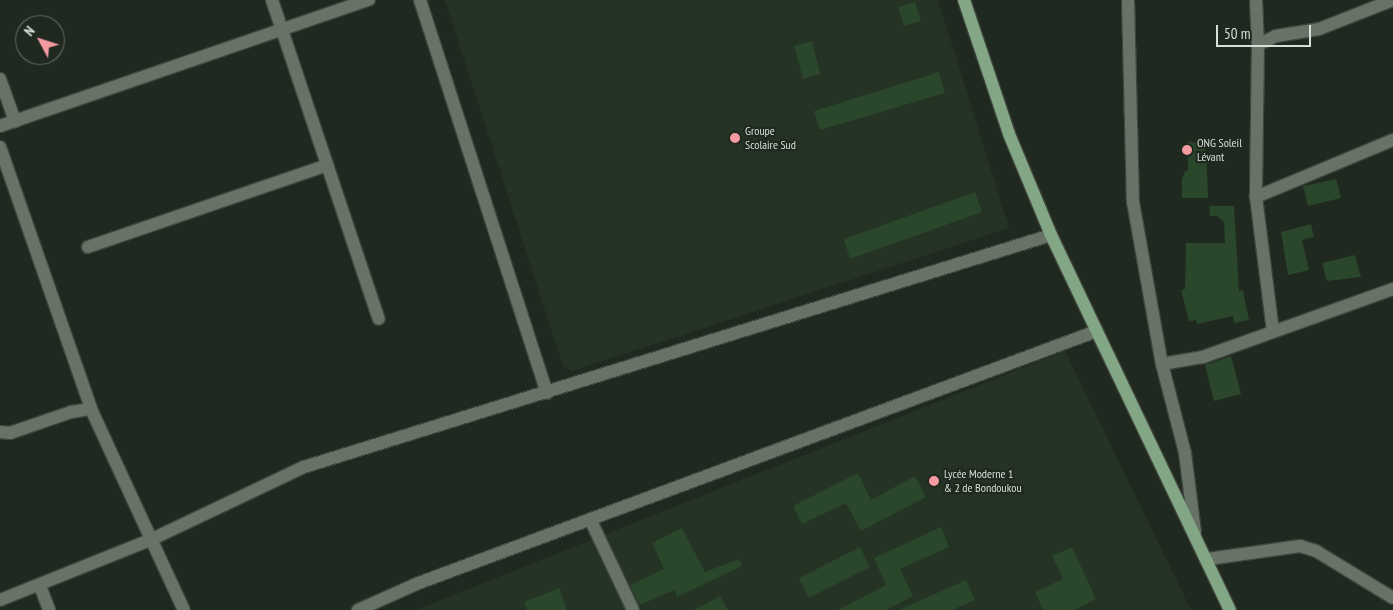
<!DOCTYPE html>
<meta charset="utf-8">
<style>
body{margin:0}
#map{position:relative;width:1393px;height:610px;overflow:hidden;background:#202920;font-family:"PT Sans Narrow",sans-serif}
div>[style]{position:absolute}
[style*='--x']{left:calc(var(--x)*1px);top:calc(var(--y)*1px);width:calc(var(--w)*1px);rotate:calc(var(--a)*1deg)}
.built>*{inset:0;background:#253325}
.building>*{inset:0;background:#2a462b}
.roads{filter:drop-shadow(1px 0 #3f463f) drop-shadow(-1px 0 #3f463f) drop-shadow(0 1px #3f463f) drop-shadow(0 -1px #3f463f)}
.minor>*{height:12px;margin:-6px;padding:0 6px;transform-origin:6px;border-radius:6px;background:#687368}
.major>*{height:12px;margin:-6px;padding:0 6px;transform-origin:6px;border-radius:6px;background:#83a784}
.dots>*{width:14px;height:14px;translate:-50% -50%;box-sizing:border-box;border:2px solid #202920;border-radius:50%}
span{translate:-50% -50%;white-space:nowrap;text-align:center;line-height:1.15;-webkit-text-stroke:4.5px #202920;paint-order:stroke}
.poi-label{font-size:12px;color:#d8ded8}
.left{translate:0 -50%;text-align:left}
.north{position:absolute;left:15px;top:15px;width:50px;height:50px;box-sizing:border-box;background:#202920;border:1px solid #6a716a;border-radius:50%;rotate:310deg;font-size:14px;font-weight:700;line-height:20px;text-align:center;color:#d8ded8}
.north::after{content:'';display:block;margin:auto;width:18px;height:22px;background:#f49aa1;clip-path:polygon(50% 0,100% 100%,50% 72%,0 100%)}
.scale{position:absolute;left:1216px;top:25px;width:95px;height:22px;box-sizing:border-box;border:2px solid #d8ded8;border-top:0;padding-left:6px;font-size:15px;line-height:18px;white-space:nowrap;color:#d8ded8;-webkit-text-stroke:4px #202920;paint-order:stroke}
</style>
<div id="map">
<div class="built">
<div style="clip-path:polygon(445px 0,938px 0,1009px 228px,572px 371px,563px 366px)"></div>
<div style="clip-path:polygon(1065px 351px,1191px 610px,416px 610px)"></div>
</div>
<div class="building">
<div style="clip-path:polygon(915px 2px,921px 21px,904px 26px,898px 7px)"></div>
<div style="clip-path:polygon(812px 41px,820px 74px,803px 79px,794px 46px)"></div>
<div style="clip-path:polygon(939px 72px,945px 93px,820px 130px,814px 111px)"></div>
<div style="clip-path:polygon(1188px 142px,1206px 143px,1208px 198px,1182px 198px,1182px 179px,1185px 171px,1188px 171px)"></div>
<div style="clip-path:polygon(1336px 179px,1341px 198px,1308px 206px,1303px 186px)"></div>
<div style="clip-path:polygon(975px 192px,982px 212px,850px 259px,844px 239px)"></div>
<div style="clip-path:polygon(1209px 206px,1234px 206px,1239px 291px,1243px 290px,1249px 320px,1234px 323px,1233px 316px,1197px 324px,1196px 320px,1189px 321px,1181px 290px,1185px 289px,1186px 243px,1225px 243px,1224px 222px,1217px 216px,1210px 216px)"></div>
<div style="clip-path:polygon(1311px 224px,1314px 237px,1302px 240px,1309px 270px,1288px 275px,1281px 232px)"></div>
<div style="clip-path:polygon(1355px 255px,1361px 277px,1327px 281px,1322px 263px)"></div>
<div style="clip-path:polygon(1231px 356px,1241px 394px,1214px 401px,1205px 365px)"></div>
<div style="clip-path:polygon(858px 473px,871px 500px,915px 476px,926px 497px,861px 531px,846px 503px,802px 524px,793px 506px)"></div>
<div style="clip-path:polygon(941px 527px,949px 547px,900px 569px,913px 596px,886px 610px,838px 610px,886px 585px,874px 558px)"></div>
<div style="clip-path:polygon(682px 528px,705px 572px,739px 559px,742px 566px,677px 597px,674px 590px,640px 605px,630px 585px,664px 569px,652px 543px)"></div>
<div style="clip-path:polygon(860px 547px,870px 567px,809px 598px,799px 578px)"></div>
<div style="clip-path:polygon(1072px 547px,1096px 599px,1074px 610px,1043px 610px,1035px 592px,1063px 579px,1052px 556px)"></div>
<div style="clip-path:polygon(966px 580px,975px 600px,952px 610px,899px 610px)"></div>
<div style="clip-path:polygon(559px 588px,567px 610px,527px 610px,524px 602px)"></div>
<div style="clip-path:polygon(720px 596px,728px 610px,694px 610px)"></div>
</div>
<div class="roads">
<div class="minor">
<div style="--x:272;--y:0;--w:336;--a:71.5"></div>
<div style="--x:420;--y:0;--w:413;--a:72.1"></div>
<div style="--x:1128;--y:0;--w:202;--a:88.6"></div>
<div style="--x:1133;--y:202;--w:165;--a:79.9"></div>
<div style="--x:1162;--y:364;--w:92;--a:75.5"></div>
<div style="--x:1185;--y:453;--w:80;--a:82.8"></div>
<div style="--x:1256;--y:0;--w:45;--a:87.5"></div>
<div style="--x:1258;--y:45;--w:20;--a:-27"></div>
<div style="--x:1276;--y:36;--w:44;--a:-9.2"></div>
<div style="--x:1319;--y:29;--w:79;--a:-21.4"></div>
<div style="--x:1258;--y:45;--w:152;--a:90.8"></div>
<div style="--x:1256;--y:197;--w:135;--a:82.8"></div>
<div style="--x:0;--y:79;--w:45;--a:70.3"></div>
<div style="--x:0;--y:126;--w:390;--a:-18.9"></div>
<div style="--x:0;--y:147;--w:277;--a:70.8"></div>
<div style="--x:91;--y:409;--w:221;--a:65.2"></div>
<div style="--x:1256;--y:197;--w:148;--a:-22.6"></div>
<div style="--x:88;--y:247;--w:253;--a:-18.9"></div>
<div style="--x:1162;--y:364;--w:42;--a:-9.7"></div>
<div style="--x:1203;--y:357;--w:202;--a:-19.7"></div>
<div style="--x:0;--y:432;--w:10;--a:6"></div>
<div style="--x:10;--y:433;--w:65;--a:-19"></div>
<div style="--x:71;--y:412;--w:20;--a:-9"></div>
<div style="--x:591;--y:521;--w:98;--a:64.7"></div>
<div style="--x:1208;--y:559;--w:93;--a:-8"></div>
<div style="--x:1300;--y:546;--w:17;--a:17"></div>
<div style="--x:1316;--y:551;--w:90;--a:31.4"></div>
<div style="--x:40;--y:586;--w:26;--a:69"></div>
<div style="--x:0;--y:600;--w:162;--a:-21.8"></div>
<div style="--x:150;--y:540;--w:170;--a:-25.4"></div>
<div style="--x:304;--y:467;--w:782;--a:-17.25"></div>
<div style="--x:358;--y:610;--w:64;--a:-24.1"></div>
<div style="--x:416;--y:584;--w:726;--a:-20.38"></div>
</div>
<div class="major">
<div style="--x:964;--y:0;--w:141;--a:71.4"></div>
<div style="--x:1009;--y:134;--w:109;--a:67.4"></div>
<div style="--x:1051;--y:235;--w:416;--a:64.5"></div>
</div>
</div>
<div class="dots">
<div style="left:735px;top:138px;background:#f49aa1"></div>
<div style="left:1187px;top:150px;background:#f49aa1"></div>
<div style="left:934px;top:481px;background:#f49aa1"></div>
</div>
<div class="poi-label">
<span class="left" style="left:745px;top:138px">Groupe<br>Scolaire Sud</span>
<span class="left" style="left:1197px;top:150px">ONG Soleil<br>Lévant</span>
<span class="left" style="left:944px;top:481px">Lycée Moderne 1<br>&amp; 2 de Bondoukou</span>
</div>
<div class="north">N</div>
<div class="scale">50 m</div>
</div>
